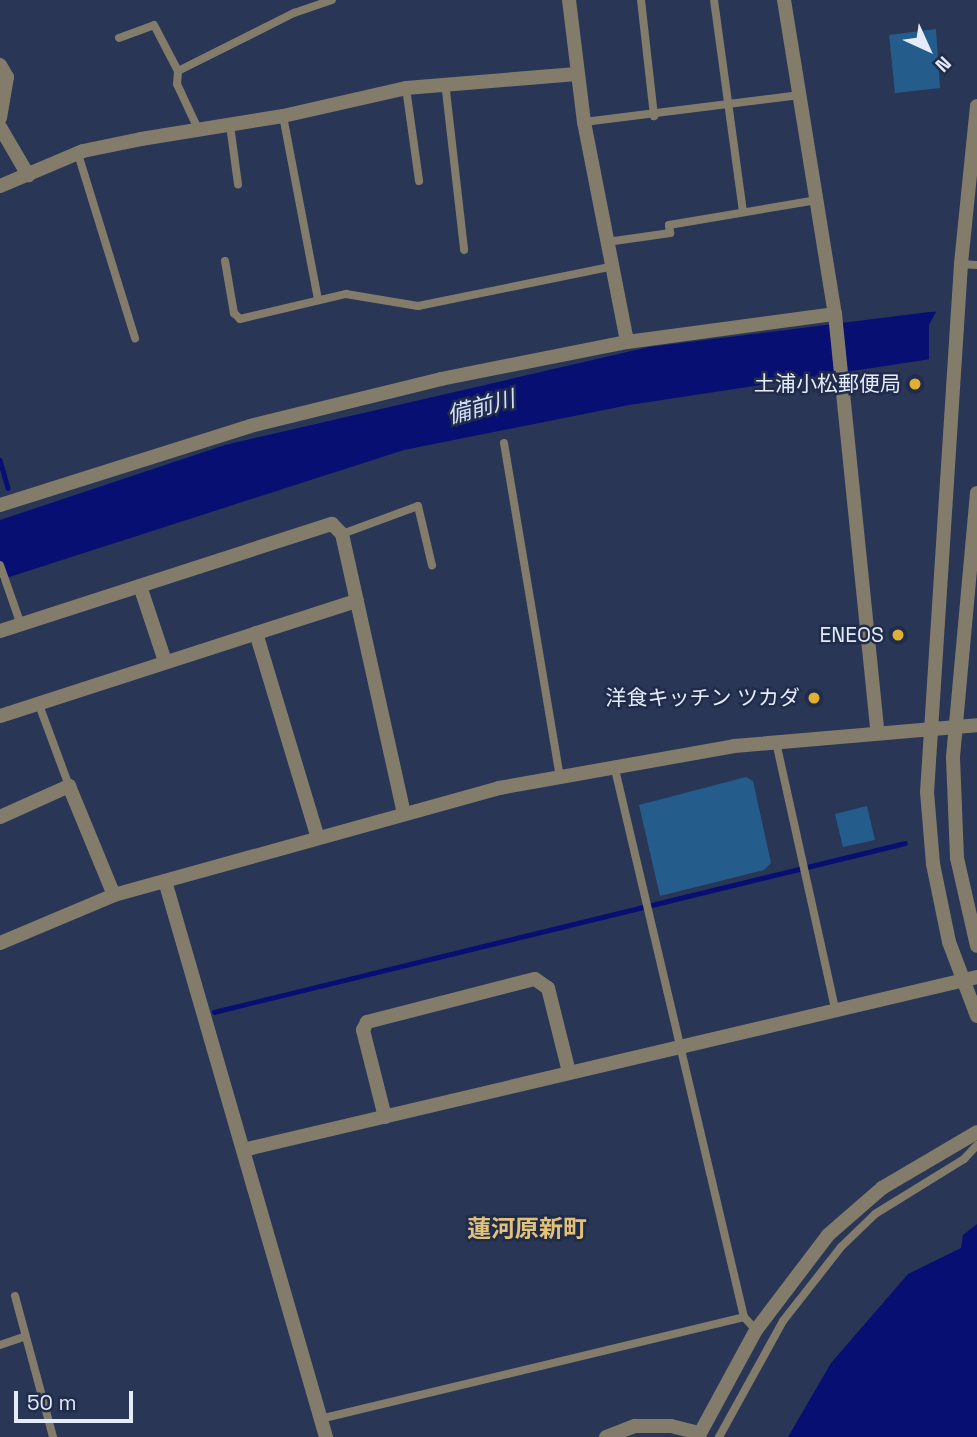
<!DOCTYPE html>
<meta charset="utf-8">
<style>
body{margin:0}
#map{position:relative;width:977px;height:1437px;overflow:hidden;background:#293655;font-family:"Space Grotesk","Noto Sans JP",sans-serif}
div>[style]{position:absolute}
[style*='--x']{left:calc(var(--x)*1px);top:calc(var(--y)*1px);width:calc(var(--w)*1px);rotate:calc(var(--a)*1deg)}
.water>*{inset:0;background:#080f73}
.pier>*{inset:0;background:#293655}
.stream>*{height:4.5px;margin:-2.25px;padding:0 2.25px;transform-origin:2.25px;border-radius:2.25px;background:#080f73}
.building>*{inset:0;background:#245d8c}
.service>*{height:8px;margin:-4px;padding:0 4px;transform-origin:4px;border-radius:4px;background:#837c6b}
.minor>*{height:14px;margin:-7px;padding:0 7px;transform-origin:7px;border-radius:7px;background:#837c6b}
.tertiary>*{height:14px;margin:-7px;padding:0 7px;transform-origin:7px;border-radius:7px;background:#837c6b}
.dots>*{width:19px;height:19px;translate:-50% -50%;box-sizing:border-box;border:4px solid #202c4a;border-radius:50%}
span{translate:-50% -50%;white-space:nowrap;text-align:center;line-height:1.15;-webkit-text-stroke:5px #202c4a;paint-order:stroke}
.poi-label{font-size:21px;color:#e4ebfb}
.right{translate:-100% -50%;text-align:right}
.water-label{font-size:23px;color:#d3dff9;font-style:italic}
.quarter-label{font-size:24px;color:#e2c278;font-weight:700}
.north{position:absolute;left:893px;top:14px;width:70px;height:70px;-webkit-text-stroke:5px #202c4a;paint-order:stroke;rotate:135deg;font-size:19px;font-weight:700;line-height:28px;text-align:center;color:#e4ebfb}
.north::after{content:'';display:block;margin:auto;width:24px;height:32px;background:#e4ebfb;clip-path:polygon(50% 0,100% 100%,50% 72%,0 100%)}
.scale{position:absolute;left:14px;top:1391px;width:119px;height:32px;box-sizing:border-box;border:4px solid #e4ebfb;border-top:0;padding-left:9px;font-size:21px;line-height:24px;white-space:nowrap;color:#e4ebfb;-webkit-text-stroke:5px #202c4a;paint-order:stroke}
</style>
<div id="map">
<div class="water">
<div style="clip-path:polygon(977px 310px,931px 359px,629px 405px,404px 450px,0 580px,0 520px,225px 445px,649px 347px,929px 312px)"></div>
<div style="clip-path:polygon(977px 1224px,977px 1437px,788px 1437px,831px 1363px,908px 1274px,961px 1248px,963px 1235px)"></div>
</div>
<div class="pier">
<div style="clip-path:polygon(977px 308px,977px 359px,929px 361px,929px 325px,937px 310px)"></div>
</div>
<div class="stream">
<div style="--x:0;--y:460;--w:29;--a:74"></div>
<div style="--x:214;--y:1012;--w:711;--a:-13.74"></div>
</div>
<div class="building">
<div style="clip-path:polygon(936px 29px,940px 88px,895px 93px,889px 35px)"></div>
<div style="clip-path:polygon(746px 777px,753px 781px,771px 863px,764px 870px,660px 896px,639px 805px)"></div>
<div style="clip-path:polygon(867px 806px,875px 840px,843px 847px,835px 814px)"></div>
</div>
<div class="service">
<div style="--x:641;--y:0;--w:117;--a:83.6"></div>
<div style="--x:714;--y:0;--w:214;--a:82.2"></div>
<div style="--x:119;--y:38;--w:37;--a:-20"></div>
<div style="--x:154;--y:25;--w:52;--a:62.4"></div>
<div style="--x:178;--y:71;--w:13;--a:94"></div>
<div style="--x:177;--y:84;--w:52;--a:64.9"></div>
<div style="--x:178;--y:71;--w:130;--a:-26.6"></div>
<div style="--x:294;--y:13;--w:40;--a:-18.9"></div>
<div style="--x:445;--y:82;--w:169;--a:83.5"></div>
<div style="--x:406;--y:88;--w:94;--a:82"></div>
<div style="--x:283;--y:116;--w:187;--a:79.2"></div>
<div style="--x:584;--y:122;--w:218;--a:-7.1"></div>
<div style="--x:230;--y:125;--w:60;--a:82.3"></div>
<div style="--x:78;--y:154;--w:193;--a:72.8"></div>
<div style="--x:607;--y:242;--w:64;--a:-8.1"></div>
<div style="--x:670;--y:233;--w:8;--a:-97"></div>
<div style="--x:669;--y:225;--w:150;--a:-9.6"></div>
<div style="--x:225;--y:261;--w:53;--a:80.2"></div>
<div style="--x:234;--y:313;--w:8;--a:45"></div>
<div style="--x:240;--y:319;--w:109;--a:-13.3"></div>
<div style="--x:346;--y:294;--w:73;--a:9.5"></div>
<div style="--x:418;--y:306;--w:196;--a:-11.5"></div>
<div style="--x:961;--y:264;--w:16;--a:4"></div>
<div style="--x:504;--y:443;--w:338;--a:80.5"></div>
<div style="--x:342;--y:534;--w:81;--a:-20.2"></div>
<div style="--x:418;--y:506;--w:61;--a:76.7"></div>
<div style="--x:0;--y:565;--w:64;--a:70.7"></div>
<div style="--x:38;--y:702;--w:90;--a:69.7"></div>
<div style="--x:776;--y:742;--w:273;--a:77.5"></div>
<div style="--x:614;--y:765;--w:567;--a:76.75"></div>
<div style="--x:744;--y:1317;--w:18;--a:47"></div>
<div style="--x:15;--y:1296;--w:146;--a:74.9"></div>
<div style="--x:0;--y:1345;--w:24;--a:-19"></div>
<div style="--x:320;--y:1419;--w:436;--a:-13.5"></div>
<div style="--x:719;--y:1437;--w:132;--a:-61.1"></div>
<div style="--x:783;--y:1321;--w:94;--a:-51.9"></div>
<div style="--x:841;--y:1247;--w:47;--a:-44.1"></div>
<div style="--x:875;--y:1214;--w:105;--a:-31.7"></div>
<div style="--x:964;--y:1159;--w:19;--a:-47"></div>
</div>
<div class="minor">
<div style="--x:569;--y:0;--w:123;--a:83"></div>
<div style="--x:584;--y:122;--w:224;--a:78.9"></div>
<div style="--x:784;--y:0;--w:318;--a:80.8"></div>
<div style="--x:835;--y:314;--w:419;--a:84.2"></div>
<div style="--x:0;--y:65;--w:14;--a:60"></div>
<div style="--x:7;--y:77;--w:42;--a:99.7"></div>
<div style="--x:0;--y:127;--w:56;--a:59.7"></div>
<div style="--x:0;--y:186;--w:90;--a:-22.9"></div>
<div style="--x:83;--y:151;--w:59;--a:-11.7"></div>
<div style="--x:141;--y:139;--w:144;--a:-9.2"></div>
<div style="--x:283;--y:116;--w:126;--a:-12.8"></div>
<div style="--x:406;--y:88;--w:171;--a:-4.7"></div>
<div style="--x:0;--y:505;--w:262;--a:-17.5"></div>
<div style="--x:250;--y:426;--w:197;--a:-13.8"></div>
<div style="--x:441;--y:379;--w:190;--a:-11.3"></div>
<div style="--x:627;--y:342;--w:210;--a:-7.7"></div>
<div style="--x:140;--y:586;--w:79;--a:71.6"></div>
<div style="--x:0;--y:631;--w:349;--a:-17.9"></div>
<div style="--x:332;--y:524;--w:14;--a:45"></div>
<div style="--x:342;--y:534;--w:287;--a:77.5"></div>
<div style="--x:256;--y:633;--w:211;--a:73.2"></div>
<div style="--x:0;--y:716;--w:375;--a:-17.9"></div>
<div style="--x:0;--y:817;--w:76;--a:-24.2"></div>
<div style="--x:69;--y:786;--w:118;--a:67.6"></div>
<div style="--x:165;--y:881;--w:579;--a:73.85"></div>
<div style="--x:385;--y:1117;--w:90;--a:-104.2"></div>
<div style="--x:363;--y:1030;--w:9;--a:-63"></div>
<div style="--x:367;--y:1022;--w:173;--a:-14.4"></div>
<div style="--x:535;--y:979;--w:16;--a:35"></div>
<div style="--x:548;--y:988;--w:87;--a:76"></div>
<div style="--x:243;--y:1150;--w:754;--a:-13.26"></div>
<div style="--x:606;--y:1437;--w:31;--a:-21"></div>
<div style="--x:635;--y:1426;--w:36;--a:0"></div>
<div style="--x:671;--y:1426;--w:30;--a:14"></div>
<div style="--x:698;--y:1437;--w:122;--a:-61.5"></div>
<div style="--x:756;--y:1330;--w:119;--a:-52.8"></div>
<div style="--x:828;--y:1235;--w:72;--a:-41"></div>
<div style="--x:882;--y:1188;--w:110;--a:-30.5"></div>
</div>
<div class="tertiary">
<div style="--x:977;--y:106;--w:159;--a:95.8"></div>
<div style="--x:961;--y:264;--w:529;--a:93.68"></div>
<div style="--x:927;--y:792;--w:72;--a:85.2"></div>
<div style="--x:933;--y:864;--w:80;--a:78.4"></div>
<div style="--x:949;--y:942;--w:79;--a:69.3"></div>
<div style="--x:977;--y:493;--w:266;--a:95.2"></div>
<div style="--x:953;--y:758;--w:100;--a:87.7"></div>
<div style="--x:957;--y:858;--w:90;--a:77.2"></div>
<div style="--x:0;--y:943;--w:124;--a:-22.8"></div>
<div style="--x:114;--y:895;--w:400;--a:-15.5"></div>
<div style="--x:499;--y:788;--w:239;--a:-10.1"></div>
<div style="--x:734;--y:746;--w:244;--a:-4.9"></div>
</div>
<div class="dots">
<div style="left:915px;top:384px;background:#dfb034"></div>
<div style="left:898px;top:635px;background:#dfb034"></div>
<div style="left:814px;top:698px;background:#dfb034"></div>
</div>
<div class="poi-label">
<span class="right" style="left:901px;top:384px">土浦小松郵便局</span>
<span class="right" style="left:884px;top:635px">ENEOS</span>
<span class="right" style="left:800px;top:698px">洋食キッチン ツカダ</span>
</div>
<div class="water-label">
<span style="left:481px;top:407px;rotate:-15deg">備前川</span>
</div>
<div class="quarter-label">
<span style="left:527px;top:1229px">蓮河原新町</span>
</div>
<div class="north">N</div>
<div class="scale">50 m</div>
</div>
